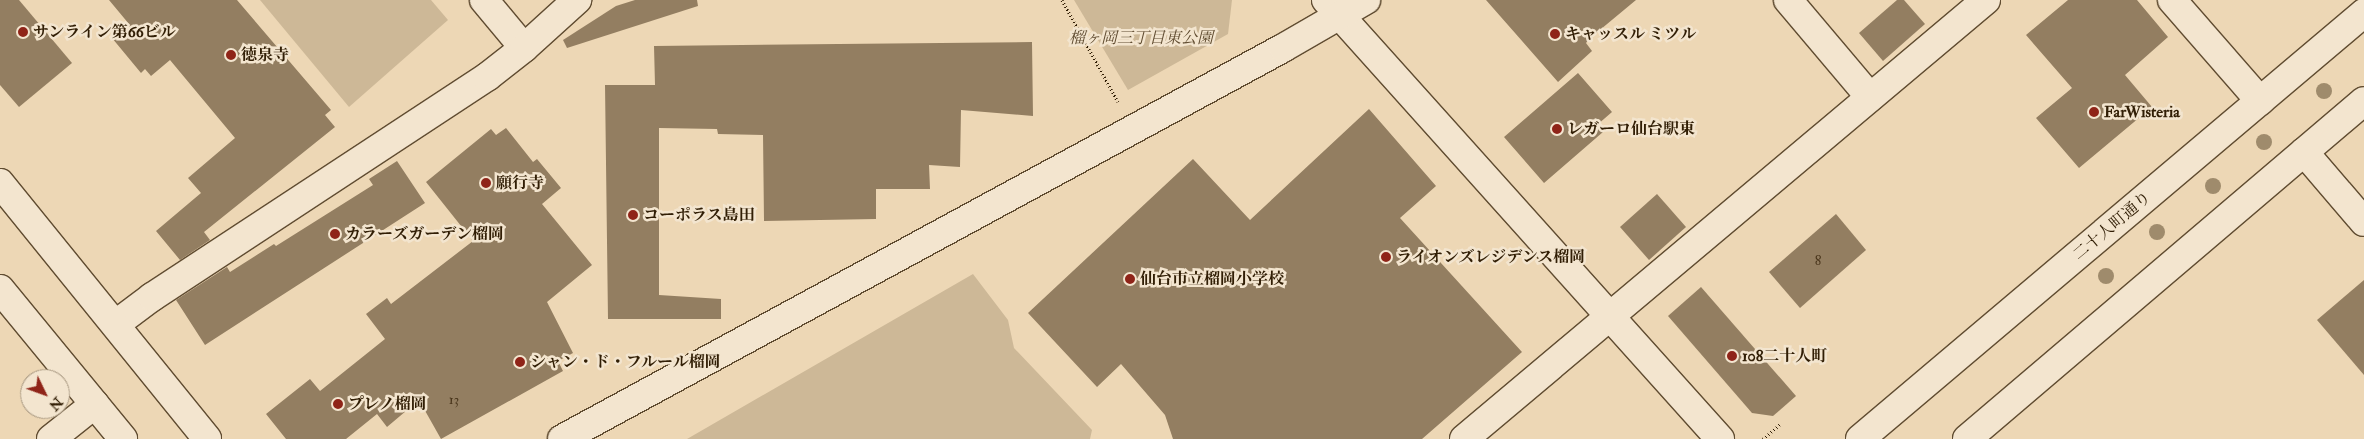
<!DOCTYPE html>
<meta charset="utf-8">
<style>
body{margin:0}
#map{position:relative;width:2364px;height:439px;overflow:hidden;background:#edd7b5;font-family:"IM FELL Double Pica","Noto Serif JP",serif}
div>[style]{position:absolute}
[style*='--x']{left:calc(var(--x)*1px);top:calc(var(--y)*1px);width:calc(var(--w)*1px);rotate:calc(var(--a)*1deg)}
.green>*{inset:0;background:#cdb897}
.building>*{inset:0;background:#937e61}
.path>*{height:3px;margin-top:-1.5px;transform-origin:0;background:repeating-linear-gradient(90deg,#311e05 0 1px,transparent 0 3.5px)}
.roads{filter:drop-shadow(1px 0 #604c31) drop-shadow(-1px 0 #604c31) drop-shadow(0 1px #604c31) drop-shadow(0 -1px #604c31)}
.minor>*{height:28px;margin:-14px;padding:0 14px;transform-origin:14px;border-radius:14px;background:#f3e5cf}
.tertiary>*{height:28px;margin:-14px;padding:0 14px;transform-origin:14px;border-radius:14px;background:#f3e5cf}
.trees>*{width:16px;height:16px;margin:-8px;border-radius:50%;background:#9f8b6c}
.dots>*{width:14px;height:14px;translate:-50% -50%;box-sizing:border-box;border:2px solid #f3e5cf;border-radius:50%}
span{translate:-50% -50%;white-space:nowrap;text-align:center;line-height:1.15;-webkit-text-stroke:5px #f3e5cf;paint-order:stroke}
.number-label{font-size:14px;color:#4a361c}
.number-label span{-webkit-text-stroke-width:0}
.poi-label{font-size:16px;color:#311e05;font-weight:700}
.left{translate:0 -50%;text-align:left}
.park-label{font-size:16px;color:#604c31;font-style:italic}
.street-label{font-size:16px;color:#311e05}
.north{position:absolute;left:20px;top:369px;width:50px;height:50px;box-sizing:border-box;background:#f3e5cf;border:1px solid #a5957e;border-radius:50%;rotate:132deg;font-size:14px;font-weight:700;line-height:20px;text-align:center;color:#311e05}
.north::after{content:'';display:block;margin:auto;width:18px;height:22px;background:#8f2418;clip-path:polygon(50% 0,100% 100%,50% 72%,0 100%)}
</style>
<div id="map">
<div class="green">
<div style="clip-path:polygon(260px 0,431px 0,448px 20px,349px 107px)"></div>
<div style="clip-path:polygon(1074px 0,1232px 0,1228px 34px,1128px 90px)"></div>
<div style="clip-path:polygon(973px 274px,1008px 320px,1014px 348px,1092px 430px,1090px 439px,687px 439px)"></div>
</div>
<div class="building">
<div style="clip-path:polygon(0 0,19px 0,72px 63px,19px 107px,0 85px)"></div>
<div style="clip-path:polygon(109px 0,237px 0,331px 110px,325px 115px,335px 127px,204px 232px,210px 240px,180px 260px,156px 231px,201px 193px,188px 178px,235px 138px,170px 60px,151px 76px,145px 69px,141px 73px,112px 38px,129px 24px)"></div>
<div style="clip-path:polygon(635px 0,697px 0,698px 6px,567px 48px,563px 40px,616px 6px)"></div>
<div style="clip-path:polygon(1486px 0,1636px 0,1589px 39px,1586px 43px,1592px 51px,1558px 82px)"></div>
<div style="clip-path:polygon(1897px 0,1904px 0,1925px 24px,1883px 61px,1859px 33px)"></div>
<div style="clip-path:polygon(2068px 0,2137px 0,2168px 37px,2125px 75px,2152px 107px,2079px 168px,2036px 118px,2072px 88px,2026px 35px)"></div>
<div style="clip-path:polygon(1032px 42px,1033px 116px,961px 110px,960px 167px,929px 165px,930px 189px,876px 189px,876px 219px,764px 221px,763px 135px,718px 134px,717px 129px,659px 128px,659px 295px,721px 299px,721px 319px,608px 319px,605px 85px,655px 85px,654px 46px)"></div>
<div style="clip-path:polygon(1578px 73px,1612px 112px,1597px 125px,1603px 132px,1544px 183px,1504px 137px)"></div>
<div style="clip-path:polygon(1369px 109px,1436px 186px,1400px 218px,1522px 352px,1422px 439px,1173px 439px,1165px 415px,1121px 364px,1097px 387px,1028px 313px,1193px 159px,1250px 220px)"></div>
<div style="clip-path:polygon(506px 128px,533px 162px,537px 159px,561px 188px,542px 204px,592px 265px,547px 302px,573px 353px,558px 361px,563px 371px,441px 439px,419px 400px,387px 427px,377px 414px,346px 439px,286px 439px,266px 414px,310px 379px,320px 391px,385px 339px,366px 314px,387px 298px,391px 304px,473px 241px,426px 182px,491px 129px,496px 135px)"></div>
<div style="clip-path:polygon(397px 161px,425px 203px,205px 345px,176px 300px,227px 267px,230px 272px,274px 244px,276px 246px,373px 185px,369px 179px)"></div>
<div style="clip-path:polygon(1657px 194px,1686px 227px,1649px 260px,1620px 227px)"></div>
<div style="clip-path:polygon(1836px 214px,1866px 250px,1800px 308px,1769px 272px)"></div>
<div style="clip-path:polygon(2364px 280px,2364px 375px,2317px 320px)"></div>
<div style="clip-path:polygon(1701px 287px,1796px 396px,1773px 416px,1752px 413px,1668px 316px)"></div>
</div>
<div class="path">
<div style="--x:1062;--y:0;--w:116;--a:61.2"></div>
<div style="--x:1763;--y:439;--w:23;--a:-41"></div>
</div>
<div class="roads">
<div class="minor">
<div style="--x:484;--y:0;--w:62;--a:50.2"></div>
<div style="--x:1788;--y:0;--w:127;--a:49.8"></div>
<div style="--x:116;--y:324;--w:45;--a:-36.9"></div>
<div style="--x:152;--y:297;--w:401;--a:-33.3"></div>
<div style="--x:487;--y:77;--w:47;--a:-38.1"></div>
<div style="--x:524;--y:48;--w:72;--a:-42.2"></div>
<div style="--x:51;--y:439;--w:56;--a:-38.5"></div>
</div>
<div class="tertiary">
<div style="--x:1326;--y:0;--w:590;--a:48.09"></div>
<div style="--x:2172;--y:0;--w:134;--a:48.9"></div>
<div style="--x:2304;--y:152;--w:92;--a:49.4"></div>
<div style="--x:0;--y:183;--w:329;--a:51"></div>
<div style="--x:0;--y:289;--w:194;--a:50.6"></div>
<div style="--x:562;--y:439;--w:820;--a:-28.47"></div>
<div style="--x:1283;--y:48;--w:96;--a:-30"></div>
<div style="--x:1464;--y:439;--w:682;--a:-40.06"></div>
<div style="--x:1860;--y:439;--w:660;--a:-40.21"></div>
<div style="--x:1967;--y:439;--w:521;--a:-40.41"></div>
</div>
</div>
<div class="trees">
<div style="left:2324px;top:91px"></div>
<div style="left:2264px;top:142px"></div>
<div style="left:2213px;top:186px"></div>
<div style="left:2157px;top:232px"></div>
<div style="left:2106px;top:276px"></div>
</div>
<div class="dots">
<div style="left:23px;top:32px;background:#8f2418"></div>
<div style="left:1555px;top:34px;background:#8f2418"></div>
<div style="left:231px;top:55px;background:#8f2418"></div>
<div style="left:2094px;top:112px;background:#8f2418"></div>
<div style="left:1557px;top:129px;background:#8f2418"></div>
<div style="left:486px;top:183px;background:#8f2418"></div>
<div style="left:633px;top:215px;background:#8f2418"></div>
<div style="left:335px;top:234px;background:#8f2418"></div>
<div style="left:1386px;top:257px;background:#8f2418"></div>
<div style="left:1130px;top:279px;background:#8f2418"></div>
<div style="left:1732px;top:356px;background:#8f2418"></div>
<div style="left:520px;top:362px;background:#8f2418"></div>
<div style="left:338px;top:404px;background:#8f2418"></div>
</div>
<div class="number-label">
<span style="left:1818px;top:261px">8</span>
<span style="left:454px;top:400px">13</span>
</div>
<div class="poi-label">
<span class="left" style="left:33px;top:32px">サンライン第66ビル</span>
<span class="left" style="left:1565px;top:34px">キャッスル ミツル</span>
<span class="left" style="left:241px;top:55px">徳泉寺</span>
<span class="left" style="left:2104px;top:112px">FarWisteria</span>
<span class="left" style="left:1567px;top:129px">レガーロ仙台駅東</span>
<span class="left" style="left:496px;top:183px">願行寺</span>
<span class="left" style="left:643px;top:215px">コーポラス島田</span>
<span class="left" style="left:345px;top:234px">カラーズガーデン榴岡</span>
<span class="left" style="left:1396px;top:257px">ライオンズレジデンス榴岡</span>
<span class="left" style="left:1140px;top:279px">仙台市立榴岡小学校</span>
<span class="left" style="left:1742px;top:356px">108二十人町</span>
<span class="left" style="left:530px;top:362px">シャン・ド・フルール榴岡</span>
<span class="left" style="left:348px;top:404px">プレノ榴岡</span>
</div>
<div class="park-label">
<span style="left:1141px;top:38px">榴ヶ岡三丁目東公園</span>
</div>
<div class="street-label">
<span style="left:2112px;top:226px;rotate:-40deg">二十人町通り</span>
</div>
<div class="north">N</div>
</div>
